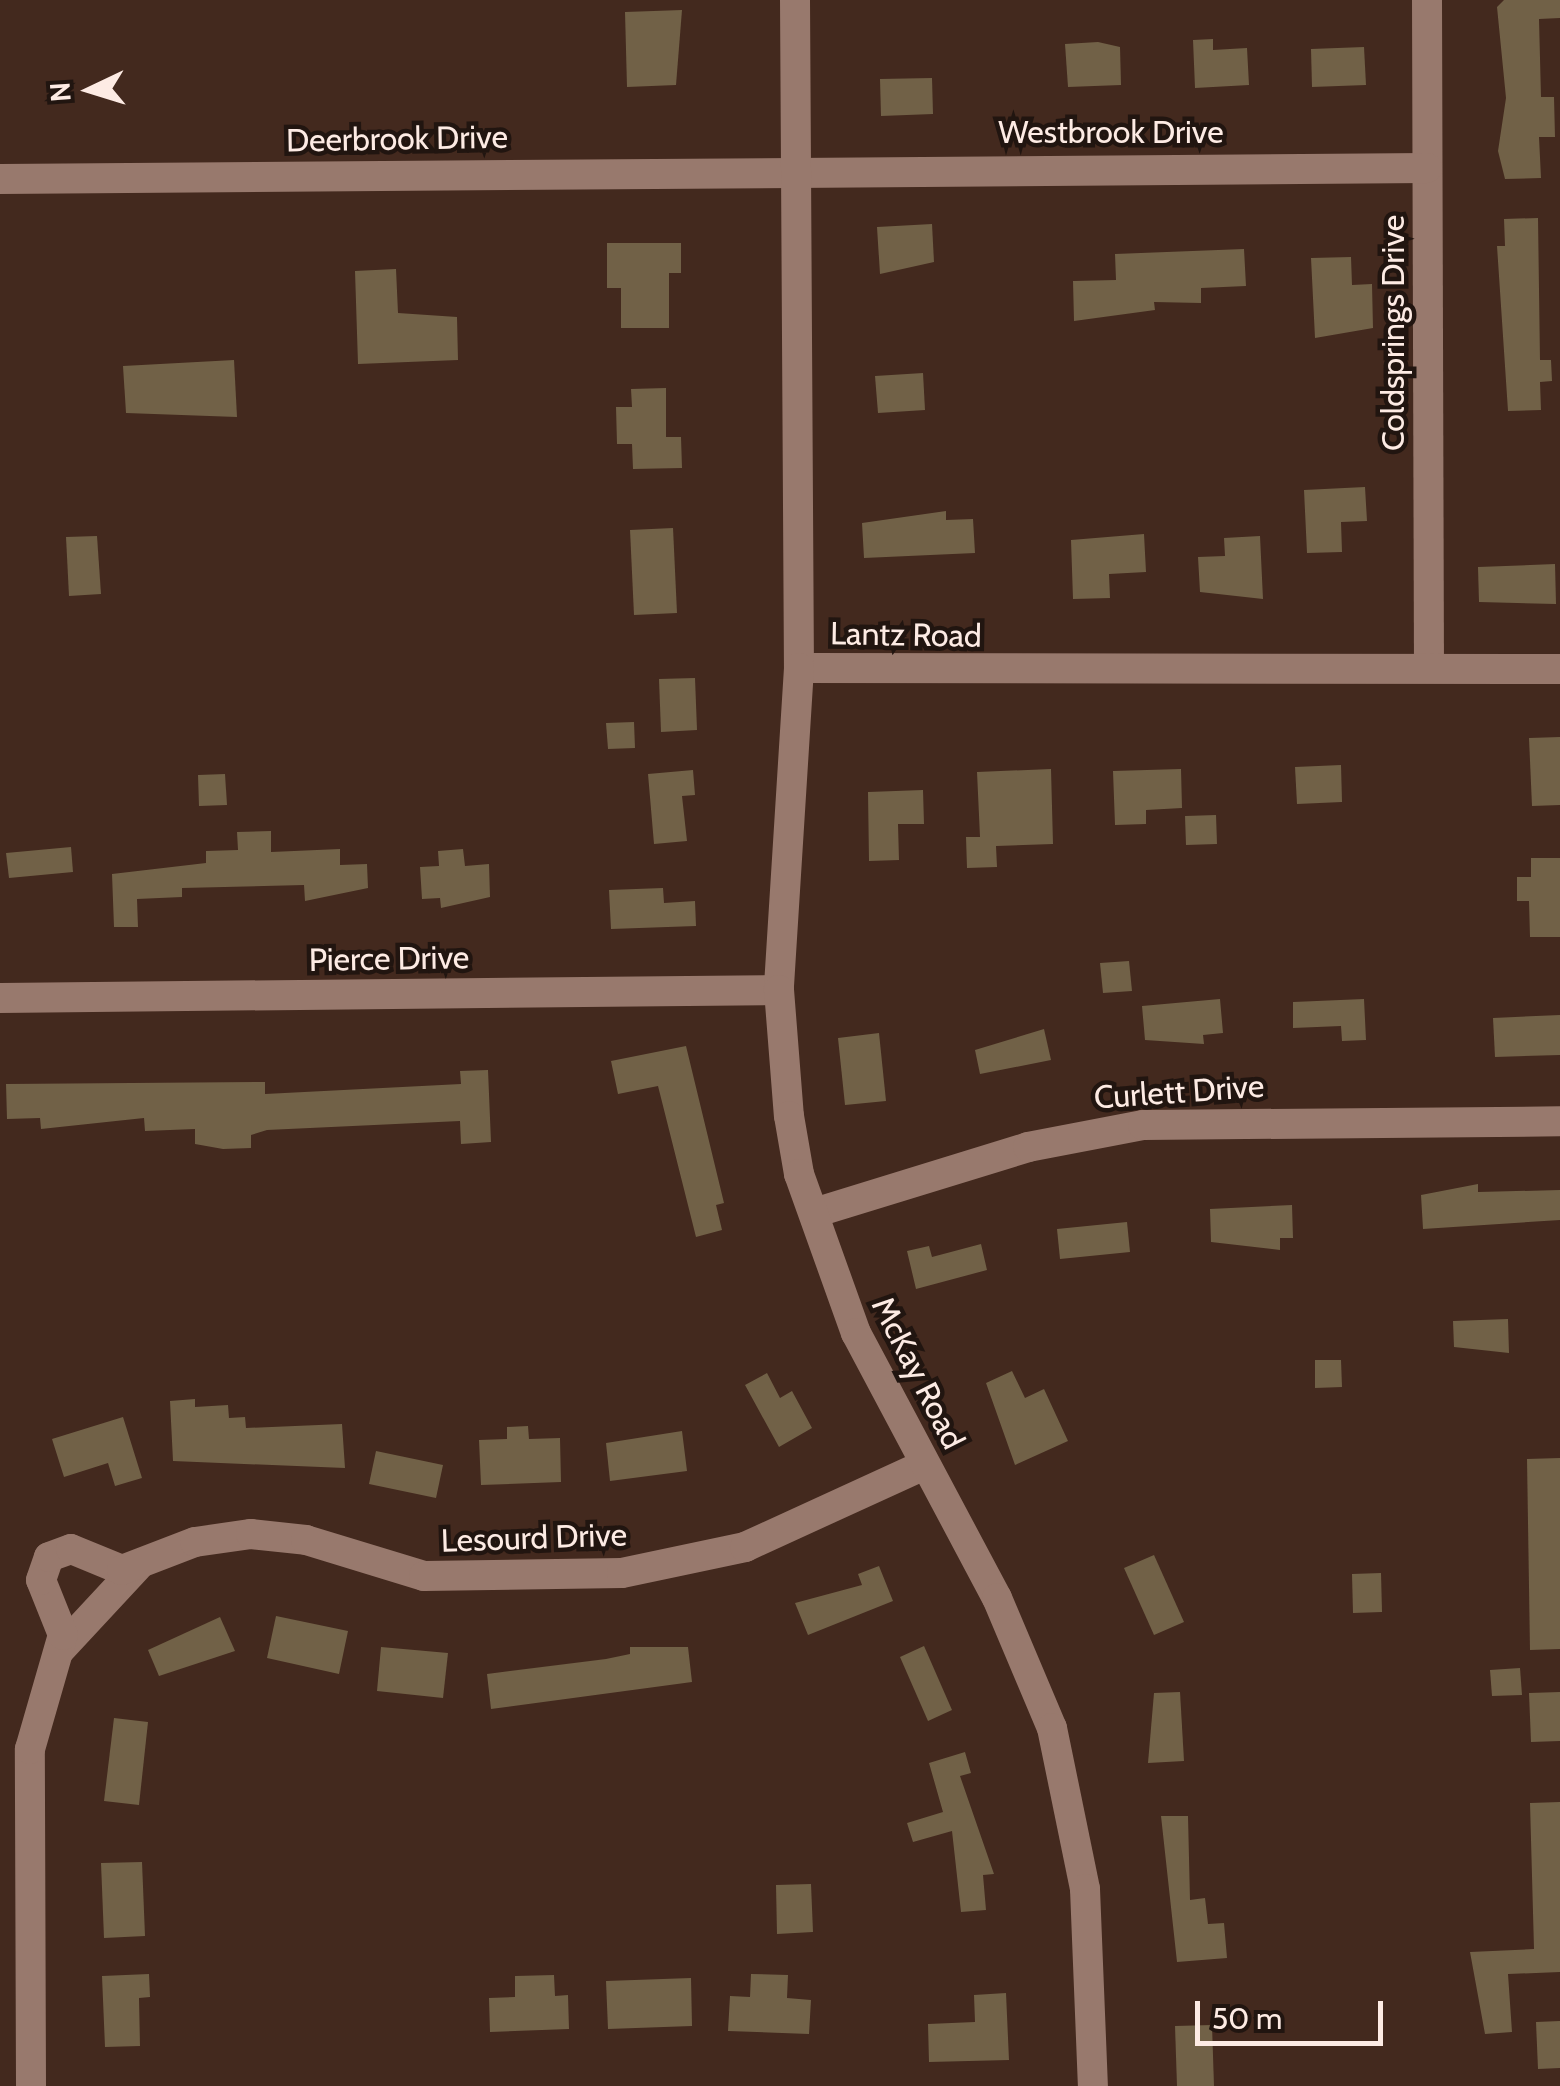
<!DOCTYPE html>
<style>
body{margin:0}
#map{position:relative;width:1560px;height:2086px;overflow:hidden;background:#43291e;font-family:Cabin,sans-serif}
div>[style]{position:absolute}
[style*='--x']{left:calc(var(--x)*1px);top:calc(var(--y)*1px);width:calc(var(--w)*1px);rotate:calc(var(--a)*1deg)}
.building>*{inset:0;background:#716147}
.minor>*{height:30px;margin:-15px;padding:0 15px;transform-origin:15px;border-radius:15px;background:#98796d}
.tertiary>*{height:30px;margin:-15px;padding:0 15px;transform-origin:15px;border-radius:15px;background:#98796d}
span{translate:-50% -50%;white-space:nowrap;text-align:center;line-height:1.15;-webkit-text-stroke:9px #211510;paint-order:stroke}
.street-label{font-size:32px;color:#fdebe4}
.north{position:absolute;left:40px;top:40px;width:100px;height:100px;-webkit-text-stroke:8px #211510;paint-order:stroke;rotate:266deg;font-size:28px;font-weight:700;line-height:40px;text-align:center;color:#fdebe4}
.north::after{content:'';display:block;margin:auto;width:35px;height:45px;background:#fdebe4;clip-path:polygon(50% 0,100% 100%,50% 72%,0 100%)}
.scale{position:absolute;left:1195px;top:2001px;width:188px;height:45px;box-sizing:border-box;border:5px solid #fdebe4;border-top:0;padding-left:12px;font-size:30px;line-height:35px;white-space:nowrap;color:#fdebe4;-webkit-text-stroke:8px #211510;paint-order:stroke}
</style>
<div id="map">
<div class="building">
<div style="clip-path:polygon(1504px 0,1560px 0,1560px 18px,1539px 19px,1541px 97px,1554px 97px,1555px 137px,1539px 137px,1541px 178px,1505px 179px,1498px 151px,1506px 98px,1497px 7px)"></div>
<div style="clip-path:polygon(682px 10px,676px 85px,627px 87px,625px 12px)"></div>
<div style="clip-path:polygon(1213px 39px,1213px 50px,1247px 48px,1249px 85px,1195px 88px,1193px 40px)"></div>
<div style="clip-path:polygon(1098px 42px,1120px 47px,1121px 85px,1068px 87px,1065px 44px)"></div>
<div style="clip-path:polygon(1364px 47px,1366px 85px,1312px 87px,1311px 49px)"></div>
<div style="clip-path:polygon(932px 78px,933px 114px,881px 116px,880px 79px)"></div>
<div style="clip-path:polygon(1538px 218px,1540px 360px,1551px 360px,1552px 381px,1540px 382px,1541px 410px,1508px 411px,1497px 246px,1505px 246px,1504px 219px)"></div>
<div style="clip-path:polygon(932px 224px,934px 262px,880px 274px,877px 227px)"></div>
<div style="clip-path:polygon(607px 243px,681px 243px,681px 273px,669px 273px,669px 328px,621px 328px,621px 288px,607px 288px)"></div>
<div style="clip-path:polygon(1244px 249px,1246px 286px,1201px 288px,1201px 303px,1154px 302px,1155px 310px,1074px 321px,1073px 281px,1116px 280px,1115px 254px)"></div>
<div style="clip-path:polygon(1351px 257px,1352px 285px,1372px 284px,1373px 328px,1315px 338px,1311px 258px)"></div>
<div style="clip-path:polygon(396px 269px,398px 313px,457px 317px,458px 360px,358px 364px,355px 271px)"></div>
<div style="clip-path:polygon(234px 360px,237px 417px,126px 413px,123px 366px)"></div>
<div style="clip-path:polygon(923px 373px,925px 410px,878px 413px,875px 376px)"></div>
<div style="clip-path:polygon(666px 388px,666px 437px,681px 437px,682px 468px,633px 469px,632px 444px,617px 444px,616px 407px,632px 407px,631px 389px)"></div>
<div style="clip-path:polygon(1365px 487px,1367px 521px,1341px 522px,1342px 552px,1307px 553px,1304px 490px)"></div>
<div style="clip-path:polygon(946px 511px,946px 520px,973px 519px,975px 553px,864px 558px,862px 523px)"></div>
<div style="clip-path:polygon(673px 528px,677px 613px,634px 615px,630px 530px)"></div>
<div style="clip-path:polygon(1144px 534px,1146px 572px,1109px 574px,1110px 598px,1073px 599px,1071px 540px)"></div>
<div style="clip-path:polygon(97px 536px,101px 594px,69px 596px,66px 537px)"></div>
<div style="clip-path:polygon(1260px 536px,1263px 599px,1200px 592px,1198px 557px,1225px 556px,1224px 538px)"></div>
<div style="clip-path:polygon(1555px 564px,1556px 604px,1479px 602px,1478px 567px)"></div>
<div style="clip-path:polygon(695px 678px,697px 730px,661px 732px,659px 679px)"></div>
<div style="clip-path:polygon(634px 722px,635px 748px,608px 749px,606px 723px)"></div>
<div style="clip-path:polygon(1560px 737px,1560px 805px,1532px 806px,1529px 738px)"></div>
<div style="clip-path:polygon(1341px 765px,1342px 802px,1297px 804px,1295px 767px)"></div>
<div style="clip-path:polygon(1051px 769px,1053px 844px,996px 846px,997px 867px,967px 868px,966px 837px,980px 837px,977px 772px)"></div>
<div style="clip-path:polygon(1181px 769px,1182px 808px,1146px 810px,1146px 824px,1115px 825px,1113px 771px)"></div>
<div style="clip-path:polygon(693px 770px,695px 795px,682px 796px,687px 841px,654px 844px,648px 774px)"></div>
<div style="clip-path:polygon(225px 774px,227px 805px,199px 806px,198px 775px)"></div>
<div style="clip-path:polygon(923px 790px,924px 824px,898px 824px,899px 860px,869px 861px,868px 792px)"></div>
<div style="clip-path:polygon(1216px 815px,1217px 844px,1186px 845px,1185px 816px)"></div>
<div style="clip-path:polygon(271px 831px,271px 852px,340px 849px,340px 865px,367px 864px,368px 888px,305px 901px,304px 885px,182px 888px,182px 897px,137px 899px,138px 927px,114px 927px,112px 874px,206px 863px,206px 851px,238px 850px,237px 832px)"></div>
<div style="clip-path:polygon(71px 847px,73px 872px,9px 878px,6px 853px)"></div>
<div style="clip-path:polygon(463px 849px,465px 866px,489px 864px,490px 897px,441px 908px,440px 898px,422px 899px,420px 867px,439px 866px,438px 851px)"></div>
<div style="clip-path:polygon(1531px 858px,1560px 858px,1560px 937px,1530px 937px,1529px 901px,1517px 901px,1517px 877px,1531px 877px)"></div>
<div style="clip-path:polygon(663px 888px,664px 903px,695px 901px,696px 926px,611px 929px,609px 890px)"></div>
<div style="clip-path:polygon(1129px 961px,1132px 991px,1103px 993px,1100px 963px)"></div>
<div style="clip-path:polygon(1220px 999px,1223px 1033px,1203px 1035px,1204px 1044px,1145px 1040px,1142px 1006px)"></div>
<div style="clip-path:polygon(1364px 999px,1366px 1040px,1342px 1041px,1341px 1026px,1293px 1028px,1293px 1002px)"></div>
<div style="clip-path:polygon(1560px 1015px,1560px 1055px,1495px 1057px,1493px 1018px)"></div>
<div style="clip-path:polygon(1044px 1029px,1051px 1060px,980px 1074px,975px 1050px)"></div>
<div style="clip-path:polygon(879px 1033px,886px 1101px,845px 1105px,838px 1038px)"></div>
<div style="clip-path:polygon(686px 1046px,724px 1203px,716px 1205px,722px 1230px,696px 1237px,658px 1086px,618px 1094px,611px 1061px)"></div>
<div style="clip-path:polygon(488px 1070px,491px 1142px,461px 1144px,460px 1121px,267px 1130px,251px 1135px,251px 1148px,223px 1149px,195px 1144px,195px 1129px,145px 1131px,144px 1118px,41px 1129px,40px 1118px,7px 1119px,6px 1084px,265px 1082px,265px 1094px,461px 1084px,460px 1071px)"></div>
<div style="clip-path:polygon(1478px 1184px,1478px 1192px,1560px 1190px,1560px 1220px,1423px 1229px,1421px 1195px)"></div>
<div style="clip-path:polygon(1292px 1205px,1293px 1238px,1280px 1238px,1280px 1250px,1211px 1242px,1210px 1209px)"></div>
<div style="clip-path:polygon(1127px 1222px,1130px 1252px,1060px 1259px,1057px 1229px)"></div>
<div style="clip-path:polygon(981px 1244px,987px 1270px,916px 1289px,907px 1251px,929px 1246px,932px 1257px)"></div>
<div style="clip-path:polygon(1508px 1319px,1509px 1353px,1454px 1347px,1453px 1321px)"></div>
<div style="clip-path:polygon(1315px 1360px,1341px 1360px,1342px 1387px,1315px 1388px)"></div>
<div style="clip-path:polygon(1012px 1371px,1025px 1398px,1044px 1389px,1068px 1441px,1015px 1465px,986px 1383px)"></div>
<div style="clip-path:polygon(767px 1373px,780px 1398px,792px 1391px,812px 1428px,779px 1447px,745px 1385px)"></div>
<div style="clip-path:polygon(195px 1399px,195px 1407px,228px 1405px,229px 1418px,245px 1417px,246px 1428px,342px 1424px,345px 1468px,173px 1461px,170px 1401px)"></div>
<div style="clip-path:polygon(123px 1417px,142px 1478px,115px 1486px,108px 1463px,64px 1477px,52px 1439px)"></div>
<div style="clip-path:polygon(528px 1426px,529px 1439px,560px 1438px,561px 1482px,481px 1485px,479px 1440px,507px 1439px,507px 1427px)"></div>
<div style="clip-path:polygon(682px 1431px,687px 1471px,610px 1481px,606px 1443px)"></div>
<div style="clip-path:polygon(376px 1451px,443px 1465px,436px 1498px,369px 1484px)"></div>
<div style="clip-path:polygon(1560px 1458px,1560px 1649px,1530px 1650px,1527px 1459px)"></div>
<div style="clip-path:polygon(1154px 1555px,1184px 1622px,1154px 1635px,1124px 1568px)"></div>
<div style="clip-path:polygon(879px 1566px,893px 1601px,808px 1635px,795px 1603px,862px 1585px,858px 1574px)"></div>
<div style="clip-path:polygon(1381px 1573px,1382px 1612px,1353px 1613px,1352px 1574px)"></div>
<div style="clip-path:polygon(276px 1616px,348px 1631px,339px 1674px,267px 1658px)"></div>
<div style="clip-path:polygon(220px 1617px,235px 1651px,159px 1676px,148px 1650px)"></div>
<div style="clip-path:polygon(924px 1646px,952px 1710px,928px 1721px,900px 1657px)"></div>
<div style="clip-path:polygon(381px 1647px,448px 1653px,443px 1698px,377px 1691px)"></div>
<div style="clip-path:polygon(630px 1647px,688px 1647px,692px 1682px,491px 1709px,487px 1674px,606px 1659px,630px 1654px)"></div>
<div style="clip-path:polygon(1520px 1668px,1522px 1695px,1492px 1696px,1490px 1670px)"></div>
<div style="clip-path:polygon(1180px 1692px,1184px 1761px,1148px 1763px,1154px 1693px)"></div>
<div style="clip-path:polygon(1560px 1692px,1560px 1741px,1531px 1742px,1529px 1693px)"></div>
<div style="clip-path:polygon(114px 1718px,148px 1722px,139px 1805px,104px 1801px)"></div>
<div style="clip-path:polygon(965px 1752px,971px 1773px,960px 1776px,994px 1874px,983px 1875px,986px 1910px,961px 1912px,952px 1831px,913px 1842px,907px 1823px,943px 1812px,929px 1763px)"></div>
<div style="clip-path:polygon(1560px 1802px,1560px 1972px,1508px 1974px,1512px 2032px,1485px 2034px,1470px 1952px,1534px 1949px,1530px 1803px)"></div>
<div style="clip-path:polygon(1161px 1816px,1188px 1816px,1190px 1900px,1205px 1898px,1208px 1924px,1224px 1923px,1227px 1958px,1177px 1962px)"></div>
<div style="clip-path:polygon(142px 1862px,145px 1936px,104px 1938px,101px 1863px)"></div>
<div style="clip-path:polygon(811px 1884px,813px 1932px,777px 1934px,776px 1885px)"></div>
<div style="clip-path:polygon(149px 1974px,150px 1997px,139px 1998px,140px 2046px,105px 2047px,102px 1976px)"></div>
<div style="clip-path:polygon(751px 1974px,788px 1975px,787px 1998px,811px 2000px,809px 2034px,728px 2031px,730px 1996px,750px 1997px)"></div>
<div style="clip-path:polygon(554px 1975px,555px 1996px,568px 1995px,569px 2029px,490px 2032px,489px 1998px,515px 1997px,515px 1976px)"></div>
<div style="clip-path:polygon(691px 1978px,692px 2026px,608px 2029px,606px 1981px)"></div>
<div style="clip-path:polygon(1006px 1993px,1009px 2060px,929px 2062px,928px 2024px,975px 2022px,974px 1995px)"></div>
<div style="clip-path:polygon(1560px 2021px,1560px 2068px,1538px 2069px,1536px 2022px)"></div>
<div style="clip-path:polygon(1212px 2025px,1214px 2086px,1177px 2086px,1175px 2026px)"></div>
</div>
<div class="minor">
<div style="--x:1427;--y:0;--w:666;--a:89.83"></div>
<div style="--x:0;--y:179;--w:1427;--a:-0.44"></div>
<div style="--x:799;--y:668;--w:761;--a:0.08"></div>
<div style="--x:0;--y:998;--w:779;--a:-0.59"></div>
<div style="--x:814;--y:1213;--w:224;--a:-17.1"></div>
<div style="--x:1028;--y:1147;--w:117;--a:-10.8"></div>
<div style="--x:1143;--y:1125;--w:417;--a:-0.5"></div>
<div style="--x:59;--y:1651;--w:115;--a:-47.1"></div>
<div style="--x:31;--y:2086;--w:337;--a:-90.2"></div>
<div style="--x:30;--y:1749;--w:119;--a:-73.9"></div>
<div style="--x:63;--y:1635;--w:59;--a:-111.8"></div>
<div style="--x:41;--y:1580;--w:24;--a:-71"></div>
<div style="--x:49;--y:1557;--w:23;--a:-20"></div>
<div style="--x:71;--y:1549;--w:55;--a:22.4"></div>
<div style="--x:122;--y:1570;--w:78;--a:-21"></div>
<div style="--x:195;--y:1542;--w:57;--a:-8.1"></div>
<div style="--x:251;--y:1534;--w:55;--a:6.2"></div>
<div style="--x:306;--y:1540;--w:123;--a:17"></div>
<div style="--x:424;--y:1576;--w:198;--a:-0.9"></div>
<div style="--x:622;--y:1573;--w:126;--a:-11.9"></div>
<div style="--x:745;--y:1547;--w:197;--a:-24.6"></div>
</div>
<div class="tertiary">
<div style="--x:795;--y:0;--w:668;--a:89.66"></div>
<div style="--x:799;--y:668;--w:323;--a:93.6"></div>
<div style="--x:779;--y:990;--w:126;--a:85.5"></div>
<div style="--x:789;--y:1116;--w:59;--a:80.2"></div>
<div style="--x:799;--y:1174;--w:169;--a:70.3"></div>
<div style="--x:856;--y:1333;--w:300;--a:62"></div>
<div style="--x:997;--y:1598;--w:141;--a:67.1"></div>
<div style="--x:1052;--y:1728;--w:164;--a:78.4"></div>
<div style="--x:1085;--y:1889;--w:197;--a:87.7"></div>
</div>
<div class="street-label">
<span style="left:1111px;top:132px">Westbrook Drive</span>
<span style="left:397px;top:139px;rotate:-1deg">Deerbrook Drive</span>
<span style="left:1393px;top:333px;rotate:-90deg">Coldsprings Drive</span>
<span style="left:906px;top:635px;rotate:1deg">Lantz Road</span>
<span style="left:389px;top:959px;rotate:-1deg">Pierce Drive</span>
<span style="left:1179px;top:1092px;rotate:-4deg">Curlett Drive</span>
<span style="left:918px;top:1373px;rotate:63deg">McKay Road</span>
<span style="left:534px;top:1538px;rotate:-2deg">Lesourd Drive</span>
</div>
<div class="north">N</div>
<div class="scale">50 m</div>
</div>
